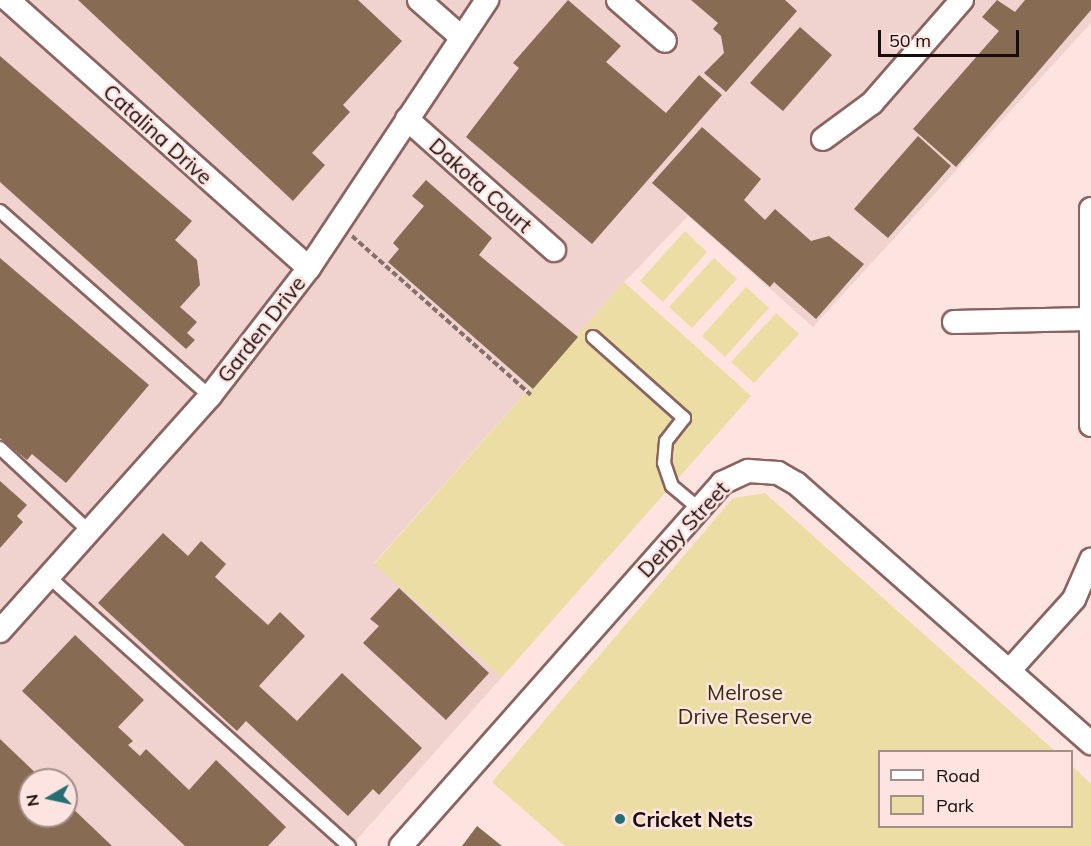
<!DOCTYPE html>
<style>
body{margin:0}
#map{position:relative;width:1091px;height:846px;overflow:hidden;background:#fee4e0;font-family:Mulish,sans-serif}
div>[style]{position:absolute}
[style*='--x']{left:calc(var(--x)*1px);top:calc(var(--y)*1px);width:calc(var(--w)*1px);rotate:calc(var(--a)*1deg)}
.built>*{inset:0;background:#f0d2ce}
.green>*{inset:0;background:#ebdda4}
.building>*{inset:0;background:#876b53}
.path>*{height:4px;margin-top:-2px;transform-origin:0;background:repeating-linear-gradient(90deg,#84706d 0 6px,transparent 0 9px)}
.roads{filter:drop-shadow(2px 0 #8a6460) drop-shadow(-2px 0 #8a6460) drop-shadow(0 2px #8a6460) drop-shadow(0 -2px #8a6460)}
.service>*{height:12px;margin:-6px;padding:0 6px;transform-origin:6px;border-radius:6px;background:#fff}
.minor>*{height:22px;margin:-11px;padding:0 11px;transform-origin:11px;border-radius:11px;background:#fff}
.dots>*{width:16px;height:16px;translate:-50% -50%;box-sizing:border-box;border:3px solid #fee4e0;border-radius:50%}
span{translate:-50% -50%;white-space:nowrap;text-align:center;line-height:1.15;-webkit-text-stroke:5px #fee4e0;paint-order:stroke}
.street-label{font-size:21px;color:#1a0c0a}
.park-label{font-size:21px;color:#332b09}
.poi-label{font-size:21px;color:#1a0c0a;font-weight:700}
.left{translate:0 -50%;text-align:left}
.legend{position:absolute;left:878px;top:750px;width:195px;height:78px;box-sizing:border-box;background:#fee4e0;border:2px solid #a38e8a;margin:0;padding:8px 10px;list-style:none;font-size:18px;color:#1a0c0a}
.legend li{display:flex;align-items:center;gap:12px;height:30px}
.legend b{width:30px;border:2px solid #a38e8a}
.north{position:absolute;left:18px;top:768px;width:60px;height:60px;box-sizing:border-box;background:#fee4e0;border:2px solid #a38e8a;border-radius:50%;rotate:261deg;font-size:16px;font-weight:700;line-height:24px;text-align:center;color:#1a0c0a}
.north::after{content:'';display:block;margin:auto;width:21px;height:27px;background:#246f73;clip-path:polygon(50% 0,100% 100%,50% 72%,0 100%)}
.scale{position:absolute;left:878px;top:30px;width:141px;height:27px;box-sizing:border-box;border:3px solid #1a0c0a;border-top:0;padding-left:8px;font-size:18px;line-height:21px;white-space:nowrap;color:#1a0c0a;-webkit-text-stroke:4px #fee4e0;paint-order:stroke}
</style>
<div id="map">
<div class="built">
<div style="clip-path:polygon(evenodd,0 0,1091px 0,1091px 23px,813px 327px,688px 216px,624px 282px,374px 563px,502px 677px,351px 846px,0 846px,0 0,30px 780px,66px 780px,66px 816px,30px 816px,30px 780px)"></div>
</div>
<div class="green">
<div style="clip-path:polygon(685px 231px,707px 252px,663px 302px,640px 281px)"></div>
<div style="clip-path:polygon(714px 258px,737px 279px,692px 328px,669px 307px)"></div>
<div style="clip-path:polygon(624px 282px,751px 396px,502px 677px,374px 564px)"></div>
<div style="clip-path:polygon(746px 287px,769px 308px,725px 357px,702px 336px)"></div>
<div style="clip-path:polygon(776px 313px,799px 334px,754px 383px,731px 362px)"></div>
<div style="clip-path:polygon(765px 493px,1055px 751px,880px 752px,880px 826px,1072px 826px,1072px 766px,1091px 784px,1091px 846px,565px 846px,492px 782px,733px 498px)"></div>
</div>
<div class="building">
<div style="clip-path:polygon(78px 0,358px 0,402px 41px,343px 105px,350px 112px,312px 153px,325px 165px,293px 201px)"></div>
<div style="clip-path:polygon(568px 0,621px 46px,606px 62px,666px 113px,699px 75px,722px 95px,592px 244px,466px 137px,519px 68px,513px 63px)"></div>
<div style="clip-path:polygon(691px 0,785px 0,797px 11px,726px 92px,704px 73px,724px 53px,721px 36px,713px 29px,718px 23px)"></div>
<div style="clip-path:polygon(997px 0,1015px 12px,1025px 0,1091px 0,1091px 10px,956px 167px,913px 129px,999px 31px,982px 17px)"></div>
<div style="clip-path:polygon(800px 27px,832px 55px,783px 111px,750px 83px)"></div>
<div style="clip-path:polygon(0 56px,192px 221px,175px 240px,197px 260px,200px 285px,180px 307px,197px 322px,187px 333px,195px 340px,186px 349px,0 182px)"></div>
<div style="clip-path:polygon(702px 127px,761px 179px,744px 200px,765px 220px,775px 209px,811px 241px,829px 236px,864px 264px,816px 319px,774px 282px,770px 287px,652px 183px)"></div>
<div style="clip-path:polygon(918px 136px,951px 166px,888px 238px,854px 209px)"></div>
<div style="clip-path:polygon(426px 180px,492px 238px,479px 255px,578px 337px,533px 389px,388px 262px,399px 249px,393px 243px,424px 206px,412px 196px)"></div>
<div style="clip-path:polygon(0 258px,149px 385px,66px 483px,32px 454px,27px 460px,0 438px)"></div>
<div style="clip-path:polygon(0 481px,27px 505px,17px 516px,23px 522px,0 548px)"></div>
<div style="clip-path:polygon(163px 533px,188px 556px,201px 541px,226px 564px,215px 577px,268px 625px,280px 612px,305px 636px,259px 686px,297px 721px,342px 673px,422px 748px,379px 795px,373px 789px,348px 816px,246px 721px,237px 731px,98px 603px)"></div>
<div style="clip-path:polygon(399px 588px,489px 673px,446px 720px,363px 643px,379px 626px,370px 619px)"></div>
<div style="clip-path:polygon(75px 635px,144px 700px,118px 727px,133px 741px,128px 745px,140px 756px,146px 749px,189px 790px,216px 760px,286px 827px,268px 846px,185px 846px,22px 691px)"></div>
<div style="clip-path:polygon(0 739px,43px 780px,30px 780px,30px 816px,66px 816px,66px 802px,112px 846px,0 846px)"></div>
<div style="clip-path:polygon(477px 826px,502px 846px,462px 846px)"></div>
</div>
<div class="path">
<div style="--x:352;--y:236;--w:239;--a:41.6"></div>
</div>
<div class="roads">
<div class="service">
<div style="--x:0;--y:211;--w:280;--a:41.4"></div>
<div style="--x:593;--y:337;--w:122;--a:41.7"></div>
<div style="--x:684;--y:418;--w:29;--a:128"></div>
<div style="--x:666;--y:441;--w:22;--a:95"></div>
<div style="--x:664;--y:463;--w:24;--a:71"></div>
<div style="--x:672;--y:486;--w:34;--a:40"></div>
<div style="--x:0;--y:448;--w:122;--a:43"></div>
<div style="--x:49;--y:577;--w:403;--a:41.9"></div>
</div>
<div class="minor">
<div style="--x:8;--y:0;--w:403;--a:41.7"></div>
<div style="--x:419;--y:0;--w:56;--a:41.4"></div>
<div style="--x:618;--y:0;--w:62;--a:41.1"></div>
<div style="--x:407;--y:119;--w:197;--a:41.7"></div>
<div style="--x:823;--y:139;--w:61;--a:-36.3"></div>
<div style="--x:872;--y:103;--w:137;--a:-48.9"></div>
<div style="--x:1091;--y:209;--w:216;--a:90"></div>
<div style="--x:954;--y:322;--w:134;--a:-1.3"></div>
<div style="--x:0;--y:631;--w:315;--a:-48.2"></div>
<div style="--x:210;--y:396;--w:162;--a:-52.3"></div>
<div style="--x:309;--y:268;--w:322;--a:-56.4"></div>
<div style="--x:1009;--y:671;--w:97;--a:-47.9"></div>
<div style="--x:1074;--y:599;--w:43;--a:-66.4"></div>
<div style="--x:401;--y:846;--w:485;--a:-48.5"></div>
<div style="--x:722;--y:483;--w:29;--a:-25"></div>
<div style="--x:748;--y:471;--w:30;--a:4"></div>
<div style="--x:778;--y:473;--w:22;--a:30"></div>
<div style="--x:797;--y:484;--w:392;--a:41.4"></div>
</div>
</div>
<div class="dots">
<div style="left:620px;top:819px;background:#246f73"></div>
</div>
<div class="street-label">
<span style="left:158px;top:134px;rotate:42deg">Catalina Drive</span>
<span style="left:481px;top:185px;rotate:42deg">Dakota Court</span>
<span style="left:261px;top:329px;rotate:-52deg">Garden Drive</span>
<span style="left:683px;top:529px;rotate:-47deg">Derby Street</span>
</div>
<div class="park-label">
<span style="left:745px;top:704px">Melrose<br>Drive Reserve</span>
</div>
<div class="poi-label">
<span class="left" style="left:632px;top:819px">Cricket Nets</span>
</div>
<ul class="legend">
<li><b style="height:8px;background:#fff"></b>Road</li>
<li><b style="height:16px;background:#ebdda4"></b>Park</li>
</ul>
<div class="north">N</div>
<div class="scale">50 m</div>
</div>
